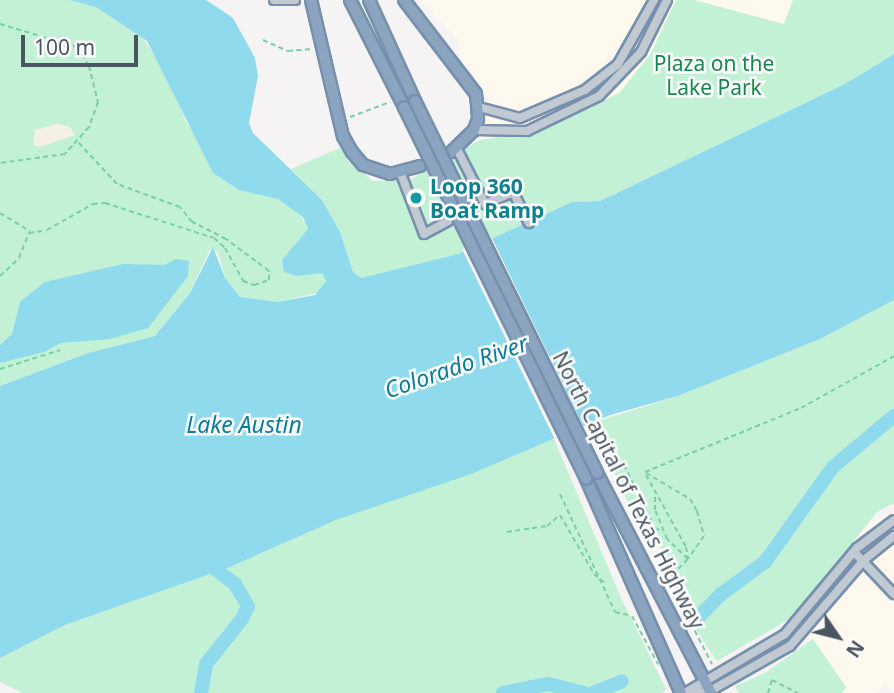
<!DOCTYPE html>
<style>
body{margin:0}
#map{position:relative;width:894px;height:693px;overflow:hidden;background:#f5f3f3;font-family:"Noto Sans",sans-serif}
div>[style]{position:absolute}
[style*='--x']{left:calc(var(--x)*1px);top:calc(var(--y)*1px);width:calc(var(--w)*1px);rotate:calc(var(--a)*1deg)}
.commercial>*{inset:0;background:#fdf9ef}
.green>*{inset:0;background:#c3f1d5}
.sand>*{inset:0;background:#f5f0e5}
.water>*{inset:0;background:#90daee}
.pier>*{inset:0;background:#f5f3f3}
.river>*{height:14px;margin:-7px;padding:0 7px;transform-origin:7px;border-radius:7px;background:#90daee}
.minor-tunnel>*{height:8px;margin-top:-4px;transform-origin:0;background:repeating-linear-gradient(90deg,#caccce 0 8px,transparent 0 12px)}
.path>*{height:2px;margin-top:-1px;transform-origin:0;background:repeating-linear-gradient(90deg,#7ad0a6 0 5px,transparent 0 8.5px)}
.roads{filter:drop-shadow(2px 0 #7690ad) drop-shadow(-2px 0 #7690ad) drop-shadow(0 2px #7690ad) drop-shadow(0 -2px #7690ad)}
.minor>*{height:8px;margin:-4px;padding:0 4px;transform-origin:4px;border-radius:4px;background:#c1cad2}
.highway>*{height:10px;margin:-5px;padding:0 5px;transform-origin:5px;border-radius:5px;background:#8ba5c1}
.bridges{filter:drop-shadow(2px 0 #7690ad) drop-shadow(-2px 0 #7690ad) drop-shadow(0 2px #7690ad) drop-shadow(0 -2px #7690ad)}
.highway-bridge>*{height:10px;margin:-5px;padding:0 5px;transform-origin:5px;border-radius:5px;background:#8ba5c1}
.dots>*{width:19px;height:19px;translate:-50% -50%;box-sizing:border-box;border:4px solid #fff;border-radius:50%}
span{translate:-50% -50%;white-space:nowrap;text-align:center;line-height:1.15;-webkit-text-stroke:5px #fff;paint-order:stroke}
.park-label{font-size:21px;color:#17864f}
.culture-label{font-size:21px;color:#0d838f;font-weight:700}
.left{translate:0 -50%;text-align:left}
.street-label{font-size:21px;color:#4a5661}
.water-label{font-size:23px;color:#0c7c9b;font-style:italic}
.north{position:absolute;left:803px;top:602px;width:70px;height:70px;-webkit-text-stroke:5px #fff;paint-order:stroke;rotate:125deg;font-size:19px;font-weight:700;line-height:28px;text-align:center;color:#4a5661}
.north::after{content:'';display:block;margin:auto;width:24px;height:32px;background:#4a5661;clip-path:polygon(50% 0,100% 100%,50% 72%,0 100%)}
.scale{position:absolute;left:21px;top:35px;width:117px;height:32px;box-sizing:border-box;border:4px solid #4a5661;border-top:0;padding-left:9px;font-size:21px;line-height:24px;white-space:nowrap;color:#4a5661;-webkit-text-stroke:5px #fff;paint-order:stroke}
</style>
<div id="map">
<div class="commercial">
<div style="clip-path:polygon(420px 0,676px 0,650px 55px,619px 93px,542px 130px,480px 140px,488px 98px,456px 50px,461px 43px)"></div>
<div style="clip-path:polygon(694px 0,793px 0,784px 24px)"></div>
<div style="clip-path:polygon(894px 512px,894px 693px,886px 684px,876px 693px,842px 693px,846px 687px,793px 617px,868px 524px)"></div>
</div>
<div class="green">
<div style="clip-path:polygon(0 0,69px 0,96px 7px,137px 30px,161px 64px,188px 126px,299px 212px,308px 229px,281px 263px,322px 273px,326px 281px,320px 292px,278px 302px,240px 297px,225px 278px,218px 252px,210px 249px,190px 293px,155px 336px,88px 353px,0 386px)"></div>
<div style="clip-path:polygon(676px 0,694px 0,784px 24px,793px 0,894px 0,894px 54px,845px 84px,600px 201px,572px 202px,458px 254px,369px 277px,361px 278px,353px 272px,340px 232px,322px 200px,291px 169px,342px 147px,348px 161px,373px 181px,410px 180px,480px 140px,542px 130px,619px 93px,650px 55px)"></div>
<div style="clip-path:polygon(894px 300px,894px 503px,877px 512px,793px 617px,717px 661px,679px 604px,687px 599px,651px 529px,642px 533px,592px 423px,678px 396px,820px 339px)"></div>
<div style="clip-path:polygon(554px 439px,621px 598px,666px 689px,662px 693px,22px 693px,0 682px,0 658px,65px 625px,230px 567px,336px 520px)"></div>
<div style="clip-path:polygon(813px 639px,846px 687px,842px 693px,739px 693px,735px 686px,765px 673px)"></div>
</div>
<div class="sand">
<div style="clip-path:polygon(57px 124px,70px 127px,75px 135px,40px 147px,33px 145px,35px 130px)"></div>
</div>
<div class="water">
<div style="clip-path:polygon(69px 0,206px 0,233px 18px,255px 58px,258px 76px,249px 123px,253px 133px,322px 200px,340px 232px,353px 272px,361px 278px,458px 254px,572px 202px,600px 201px,845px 84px,894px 54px,894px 300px,820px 339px,678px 396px,610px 415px,471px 474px,336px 520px,230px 567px,65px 625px,0 658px,0 386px,88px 353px,155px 336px,190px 293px,213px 247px,225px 278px,240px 297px,278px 302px,315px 295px,326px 281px,322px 273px,297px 276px,284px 272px,282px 260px,308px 229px,303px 217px,278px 199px,239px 190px,213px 173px,147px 41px,96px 7px)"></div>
<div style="clip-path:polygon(176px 259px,189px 261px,188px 276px,148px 328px,110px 339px,61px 343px,44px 352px,0 363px,0 345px,12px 334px,20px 302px,45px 282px,123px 264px,164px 265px)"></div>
</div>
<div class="pier">
<div style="clip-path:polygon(491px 236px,585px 430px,556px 442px,462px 249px)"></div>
</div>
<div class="river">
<div style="--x:695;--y:621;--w:36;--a:-46"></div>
<div style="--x:720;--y:595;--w:56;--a:-36.3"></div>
<div style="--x:765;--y:562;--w:117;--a:-54.4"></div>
<div style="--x:833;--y:467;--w:80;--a:-39.9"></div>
<div style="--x:201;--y:693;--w:29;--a:-80"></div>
<div style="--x:206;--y:664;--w:58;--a:-51.3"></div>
<div style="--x:242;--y:619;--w:14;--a:-65"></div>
<div style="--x:248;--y:606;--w:26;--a:-121"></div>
<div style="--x:235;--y:584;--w:38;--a:-143"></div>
<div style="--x:503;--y:693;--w:46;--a:-11.3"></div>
<div style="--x:548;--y:684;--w:37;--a:14"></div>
<div style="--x:593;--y:693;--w:31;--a:-22"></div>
</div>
<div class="minor-tunnel">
<div style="--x:448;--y:221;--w:41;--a:-24.7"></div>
</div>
<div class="path">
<div style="--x:0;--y:24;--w:80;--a:16.6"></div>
<div style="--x:77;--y:47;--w:22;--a:58"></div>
<div style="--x:89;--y:66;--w:37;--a:76"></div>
<div style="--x:98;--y:102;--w:27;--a:110"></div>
<div style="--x:89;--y:127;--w:36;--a:132"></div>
<div style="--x:65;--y:154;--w:66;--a:172.1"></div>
<div style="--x:263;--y:40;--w:27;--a:24"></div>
<div style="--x:288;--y:51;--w:24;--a:-5"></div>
<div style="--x:350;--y:117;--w:43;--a:-20.6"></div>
<div style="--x:0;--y:213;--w:35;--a:31"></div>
<div style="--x:0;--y:276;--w:26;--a:-43"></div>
<div style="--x:19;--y:258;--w:27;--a:-68"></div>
<div style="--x:29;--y:233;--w:18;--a:-9"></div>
<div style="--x:47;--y:230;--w:53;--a:-29.5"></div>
<div style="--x:93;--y:204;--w:12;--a:-5"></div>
<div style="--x:105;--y:203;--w:114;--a:17.8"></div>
<div style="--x:214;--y:238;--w:15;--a:42"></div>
<div style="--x:225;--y:248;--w:38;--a:61"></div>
<div style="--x:243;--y:281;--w:12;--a:20"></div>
<div style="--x:254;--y:285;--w:16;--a:-18"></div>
<div style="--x:269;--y:280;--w:9;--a:-90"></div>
<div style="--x:269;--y:271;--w:54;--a:-143.3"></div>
<div style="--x:226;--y:239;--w:38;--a:-153"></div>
<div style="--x:192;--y:222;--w:19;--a:-129"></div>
<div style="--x:180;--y:207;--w:67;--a:-159.9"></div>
<div style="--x:117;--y:184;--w:57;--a:-132.9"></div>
<div style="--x:0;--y:369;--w:63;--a:-17.6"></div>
<div style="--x:624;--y:465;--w:70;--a:63.8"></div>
<div style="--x:655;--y:528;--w:9;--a:27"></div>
<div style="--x:645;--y:472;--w:169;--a:-22.3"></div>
<div style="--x:801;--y:408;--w:107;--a:-29.2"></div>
<div style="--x:646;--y:473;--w:51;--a:30.6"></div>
<div style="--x:690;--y:499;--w:14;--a:60"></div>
<div style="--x:697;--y:511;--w:26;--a:74"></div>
<div style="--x:704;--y:536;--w:28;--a:125"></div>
<div style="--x:688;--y:559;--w:29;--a:-136"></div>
<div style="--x:667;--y:539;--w:31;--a:-112"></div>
<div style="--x:655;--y:510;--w:13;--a:-90"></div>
<div style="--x:646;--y:475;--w:82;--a:60.9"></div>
<div style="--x:686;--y:547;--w:12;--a:81"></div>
<div style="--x:688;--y:559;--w:23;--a:135"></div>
<div style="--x:672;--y:575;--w:35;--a:72"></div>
<div style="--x:683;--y:608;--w:63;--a:62.6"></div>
<div style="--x:560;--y:494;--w:130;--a:65"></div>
<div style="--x:615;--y:612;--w:17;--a:13"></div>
<div style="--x:632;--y:616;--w:55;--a:61.6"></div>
<div style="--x:507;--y:532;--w:40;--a:-8.5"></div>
<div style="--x:547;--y:526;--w:17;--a:-40"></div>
<div style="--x:560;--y:515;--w:68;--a:60"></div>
<div style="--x:594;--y:574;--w:13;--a:39"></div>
<div style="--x:768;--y:693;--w:14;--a:-73"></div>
<div style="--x:772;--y:680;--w:29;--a:27"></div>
</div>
<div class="roads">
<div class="minor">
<div style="--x:274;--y:0;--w:21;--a:0"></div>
<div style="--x:479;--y:107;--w:42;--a:15"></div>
<div style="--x:520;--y:118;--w:71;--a:-23.3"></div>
<div style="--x:585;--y:90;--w:42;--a:-38.2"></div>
<div style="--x:618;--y:64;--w:73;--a:-60.6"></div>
<div style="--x:474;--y:130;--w:53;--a:1.1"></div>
<div style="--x:527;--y:131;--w:80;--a:-25.9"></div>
<div style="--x:599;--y:96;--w:61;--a:-46.3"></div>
<div style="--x:641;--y:52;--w:58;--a:-63.4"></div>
<div style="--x:457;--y:149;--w:62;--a:63"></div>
<div style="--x:485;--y:204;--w:30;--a:-23"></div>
<div style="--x:513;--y:192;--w:35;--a:63"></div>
<div style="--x:401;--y:174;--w:64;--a:69"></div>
<div style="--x:424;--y:234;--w:27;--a:-28"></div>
<div style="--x:854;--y:552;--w:58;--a:46.4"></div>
<div style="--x:685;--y:693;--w:116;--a:-30.5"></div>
<div style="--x:785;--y:634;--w:112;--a:-50.1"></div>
<div style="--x:857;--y:548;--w:46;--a:-37.1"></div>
<div style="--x:697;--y:693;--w:13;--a:-9"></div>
<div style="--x:710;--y:691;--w:92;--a:-29.4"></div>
<div style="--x:790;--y:646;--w:113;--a:-49.3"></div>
<div style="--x:864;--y:560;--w:38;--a:-39"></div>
</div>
<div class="highway">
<div style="--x:311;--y:0;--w:140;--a:76.8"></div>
<div style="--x:343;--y:136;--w:18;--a:61"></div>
<div style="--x:352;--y:152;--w:17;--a:50"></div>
<div style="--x:363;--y:165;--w:28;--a:18"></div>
<div style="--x:390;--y:174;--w:31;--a:-15"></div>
<div style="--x:350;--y:0;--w:120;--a:63.2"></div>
<div style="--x:369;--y:0;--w:111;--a:65.5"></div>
<div style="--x:404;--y:0;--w:118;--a:52.5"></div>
<div style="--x:476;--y:94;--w:25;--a:85"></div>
<div style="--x:478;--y:119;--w:12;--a:110"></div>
<div style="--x:474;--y:130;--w:32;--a:136"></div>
<div style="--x:597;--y:473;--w:248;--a:62.6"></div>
<div style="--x:586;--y:479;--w:234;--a:66.1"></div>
</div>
</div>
<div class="bridges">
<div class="highway-bridge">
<div style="--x:415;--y:101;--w:414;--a:63.9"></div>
<div style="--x:404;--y:107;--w:414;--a:63.9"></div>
</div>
</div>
<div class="dots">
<div style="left:416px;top:198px;background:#0f9aa8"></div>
</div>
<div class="park-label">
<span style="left:714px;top:75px">Plaza on the<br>Lake Park</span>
</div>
<div class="culture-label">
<span class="left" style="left:430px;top:198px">Loop 360<br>Boat Ramp</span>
</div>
<div class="street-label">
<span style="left:629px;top:490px;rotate:63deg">North Capital of Texas Highway</span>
</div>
<div class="water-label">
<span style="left:456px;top:366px;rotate:-19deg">Colorado River</span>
<span style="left:244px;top:424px">Lake Austin</span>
</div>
<div class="north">N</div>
<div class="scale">100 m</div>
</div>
